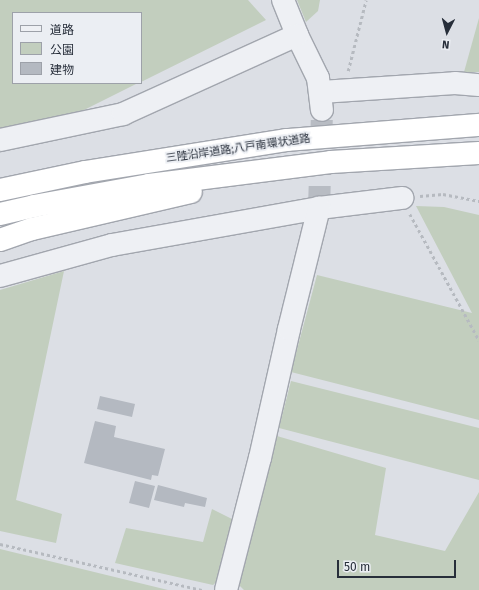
<!DOCTYPE html>
<meta charset="utf-8">
<style>
body{margin:0}
#map{position:relative;width:479px;height:590px;overflow:hidden;background:#dcdfe5;font-family:"Fira Sans","Noto Sans JP",sans-serif}
div>[style]{position:absolute}
[style*='--x']{left:calc(var(--x)*1px);top:calc(var(--y)*1px);width:calc(var(--w)*1px);rotate:calc(var(--a)*1deg)}
.green>*{inset:0;background:#c2cebe}
.building>*{inset:0;background:#b4b9c1}
.minor-tunnel>*{height:22px;margin-top:-11px;transform-origin:0;background:repeating-linear-gradient(90deg,#b8bcc3 0 22px,transparent 0 33px)}
.path>*{height:2.5px;margin-top:-1.25px;transform-origin:0;background:repeating-linear-gradient(90deg,#b6bac0 0 3px,transparent 0 6px)}
.roads{filter:drop-shadow(1px 0 #a2a6ae) drop-shadow(-1px 0 #a2a6ae) drop-shadow(0 1px #a2a6ae) drop-shadow(0 -1px #a2a6ae)}
.minor>*{height:22px;margin:-11px;padding:0 11px;transform-origin:11px;border-radius:11px;background:#eef0f4}
.highway>*{height:22px;margin:-11px;padding:0 11px;transform-origin:11px;border-radius:11px;background:#fff}
span{translate:-50% -50%;white-space:nowrap;text-align:center;line-height:1.15;-webkit-text-stroke:3.5px #ebeef3;paint-order:stroke}
.street-label{font-size:11px;color:#272e3a}
.legend{position:absolute;left:12px;top:12px;width:130px;height:72px;box-sizing:border-box;background:#ebeef3;border:1px solid #9da1a9;margin:0;padding:5px 7px;list-style:none;font-size:12px;color:#272e3a}
.legend li{display:flex;align-items:center;gap:8px;height:20px}
.legend b{width:20px;border:1px solid #9da1a9}
.north{position:absolute;left:427px;top:12px;width:40px;height:40px;-webkit-text-stroke:3px #ebeef3;paint-order:stroke;rotate:186deg;font-size:11px;font-weight:700;line-height:16px;text-align:center;color:#272e3a}
.north::after{content:'';display:block;margin:auto;width:14px;height:18px;background:#272e3a;clip-path:polygon(50% 0,100% 100%,50% 72%,0 100%)}
.scale{position:absolute;left:337px;top:560px;width:119px;height:18px;box-sizing:border-box;border:2px solid #272e3a;border-top:0;padding-left:5px;font-size:12px;line-height:14px;white-space:nowrap;color:#272e3a;-webkit-text-stroke:3px #ebeef3;paint-order:stroke}
</style>
<div id="map">
<div class="green">
<div style="clip-path:polygon(0 0,248px 0,266px 20px,141px 82px,141px 13px,13px 13px,13px 83px,138px 83px,68px 118px,0 135px)"></div>
<div style="clip-path:polygon(297px 0,320px 0,318px 11px,306px 22px)"></div>
<div style="clip-path:polygon(479px 18px,479px 72px,464px 72px)"></div>
<div style="clip-path:polygon(416px 206px,444px 207px,479px 215px,479px 420px,291px 372px,317px 275px,472px 313px)"></div>
<div style="clip-path:polygon(64px 271px,16px 500px,62px 514px,56px 543px,0 531px,0 290px)"></div>
<div style="clip-path:polygon(291px 381px,479px 428px,479px 480px,279px 428px)"></div>
<div style="clip-path:polygon(277px 436px,386px 468px,375px 535px,445px 551px,479px 492px,479px 590px,244px 590px,237px 583px)"></div>
<div style="clip-path:polygon(212px 509px,232px 519px,220px 579px,213px 585px,115px 563px,126px 528px,203px 542px)"></div>
<div style="clip-path:polygon(0 549px,168px 590px,0 590px)"></div>
</div>
<div class="building">
<div style="clip-path:polygon(100px 396px,135px 404px,132px 417px,97px 409px)"></div>
<div style="clip-path:polygon(95px 421px,116px 426px,114px 437px,165px 449px,158px 476px,152px 475px,151px 480px,84px 463px)"></div>
<div style="clip-path:polygon(135px 481px,155px 486px,149px 508px,129px 503px)"></div>
<div style="clip-path:polygon(158px 485px,207px 498px,205px 507px,185px 503px,184px 507px,154px 500px)"></div>
</div>
<div class="minor-tunnel">
<div style="--x:319;--y:208;--w:98;--a:-88.2"></div>
</div>
<div class="path">
<div style="--x:348;--y:71;--w:73;--a:-75.8"></div>
<div style="--x:420;--y:196;--w:23;--a:-5"></div>
<div style="--x:443;--y:194;--w:37;--a:11"></div>
<div style="--x:410;--y:214;--w:144;--a:61.3"></div>
<div style="--x:0;--y:544;--w:207;--a:12.8"></div>
</div>
<div class="roads">
<div class="minor">
<div style="--x:283;--y:0;--w:38;--a:68"></div>
<div style="--x:297;--y:35;--w:48;--a:64"></div>
<div style="--x:318;--y:78;--w:32;--a:83"></div>
<div style="--x:321;--y:92;--w:134;--a:-3.8"></div>
<div style="--x:455;--y:83;--w:24;--a:5"></div>
<div style="--x:0;--y:140;--w:126;--a:-11.9"></div>
<div style="--x:123;--y:114;--w:191;--a:-24.4"></div>
<div style="--x:0;--y:276;--w:116;--a:-15.5"></div>
<div style="--x:112;--y:245;--w:210;--a:-10.1"></div>
<div style="--x:319;--y:208;--w:84;--a:-6.9"></div>
<div style="--x:226;--y:590;--w:136;--a:-75.6"></div>
<div style="--x:260;--y:458;--w:132;--a:-77.3"></div>
<div style="--x:289;--y:329;--w:125;--a:-76.1"></div>
</div>
<div class="highway">
<div style="--x:0;--y:190;--w:87;--a:-12"></div>
<div style="--x:85;--y:172;--w:205;--a:-9"></div>
<div style="--x:287;--y:140;--w:193;--a:-4.5"></div>
<div style="--x:0;--y:214;--w:35;--a:-13"></div>
<div style="--x:34;--y:206;--w:117;--a:-10.3"></div>
<div style="--x:149;--y:185;--w:183;--a:-7.2"></div>
<div style="--x:331;--y:162;--w:148;--a:-3.5"></div>
<div style="--x:0;--y:240;--w:34;--a:-19"></div>
<div style="--x:32;--y:229;--w:163;--a:-13.1"></div>
</div>
</div>
<div class="street-label">
<span style="left:238px;top:149px;rotate:-8deg">三陸沿岸道路;八戸南環状道路</span>
</div>
<ul class="legend">
<li><b style="height:5px;background:#eef0f4"></b>道路</li>
<li><b style="height:11px;background:#c2cebe"></b>公園</li>
<li><b style="height:11px;background:#b4b9c1"></b>建物</li>
</ul>
<div class="north">N</div>
<div class="scale">50 m</div>
</div>
